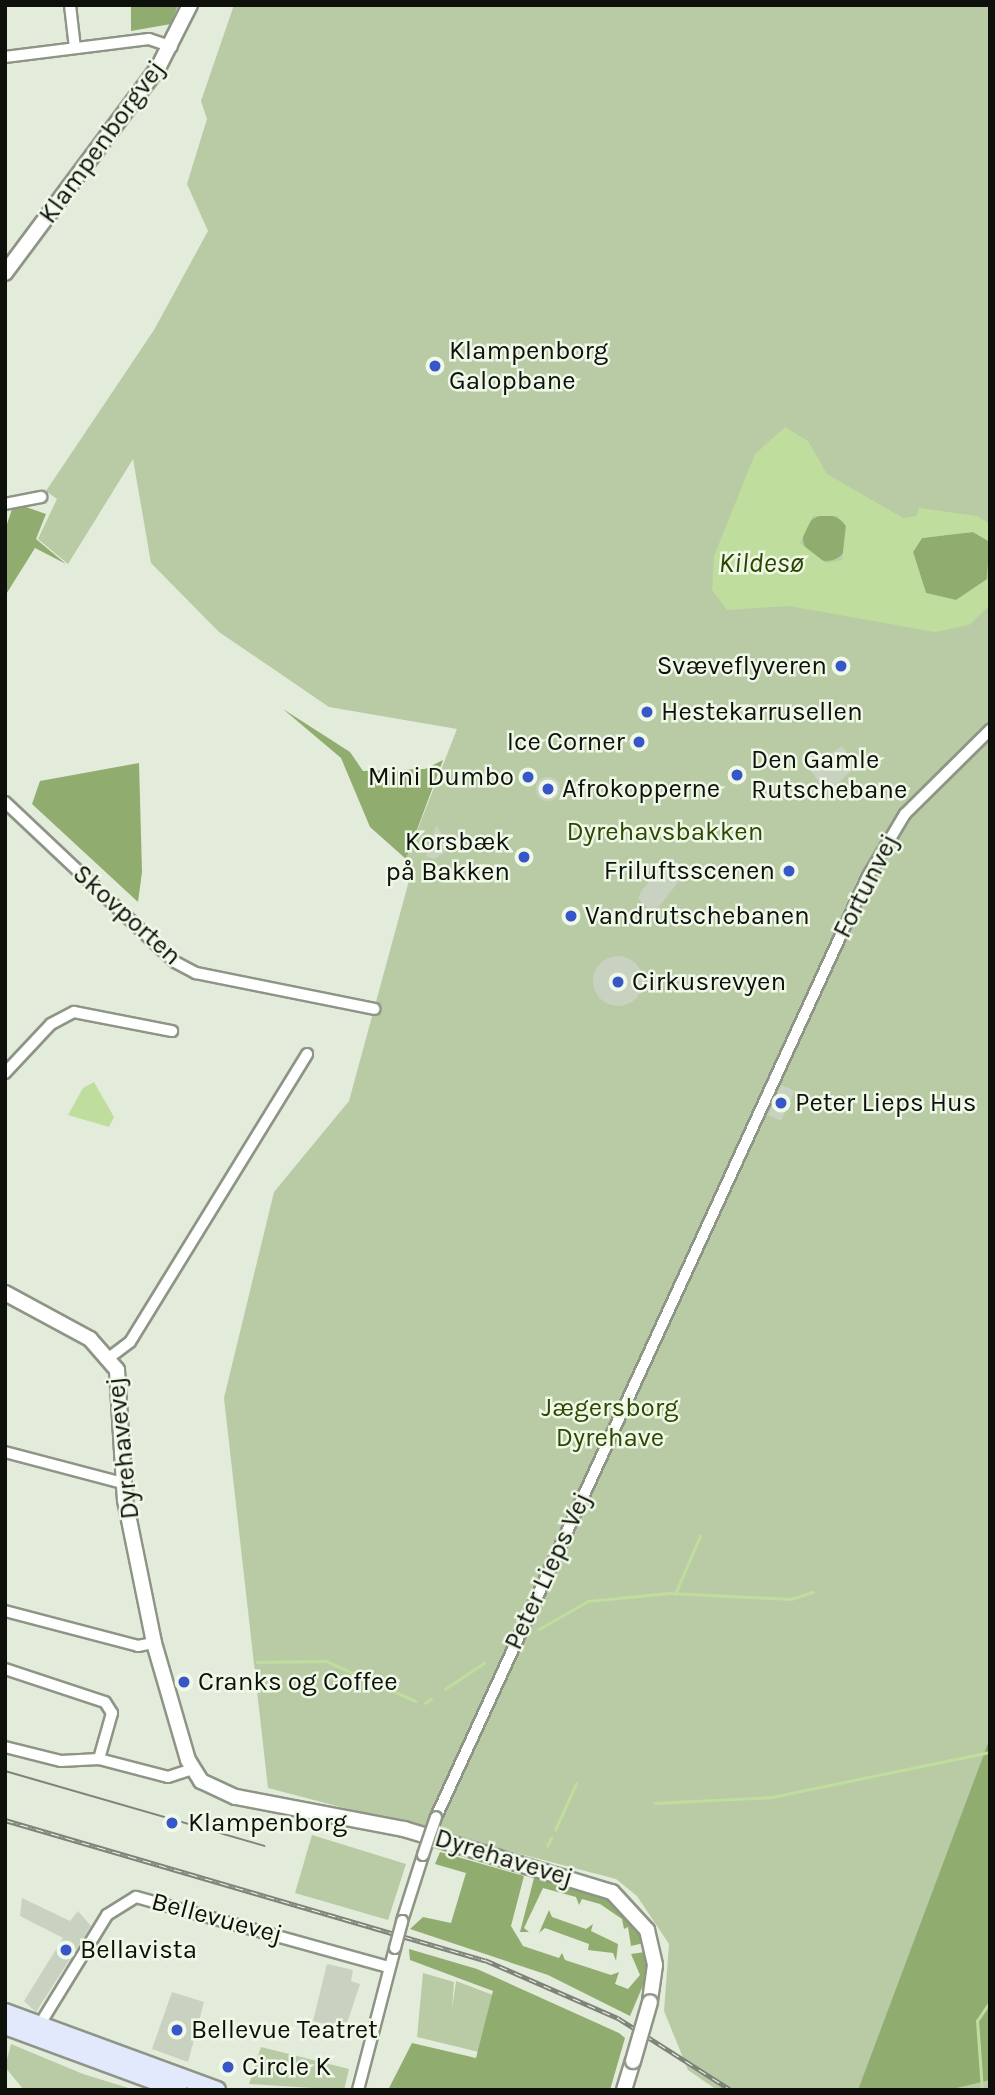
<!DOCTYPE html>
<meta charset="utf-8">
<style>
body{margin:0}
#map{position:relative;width:995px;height:2095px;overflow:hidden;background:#e3ebdb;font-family:Karla,sans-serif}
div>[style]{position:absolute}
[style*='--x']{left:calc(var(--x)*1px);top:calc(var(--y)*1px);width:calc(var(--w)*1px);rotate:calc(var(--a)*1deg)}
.green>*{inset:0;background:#b8cba4}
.forest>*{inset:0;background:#90ad6f}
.round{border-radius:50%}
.water>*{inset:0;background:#bfdd9d}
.stream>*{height:2.5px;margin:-1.25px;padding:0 1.25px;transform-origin:1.25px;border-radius:1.25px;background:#bfdd9d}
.building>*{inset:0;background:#c9d1c1}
.roads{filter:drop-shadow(2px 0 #8e9586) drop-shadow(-2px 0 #8e9586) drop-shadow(0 2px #8e9586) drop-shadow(0 -2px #8e9586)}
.minor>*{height:10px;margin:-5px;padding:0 5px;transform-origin:5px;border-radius:5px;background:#fff}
.tertiary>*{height:14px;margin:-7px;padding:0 7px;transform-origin:7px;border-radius:7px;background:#fff}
.secondary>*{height:16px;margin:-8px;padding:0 8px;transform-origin:8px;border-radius:8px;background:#e2e9fc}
.tram>*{height:2px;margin:-1px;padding:0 1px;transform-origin:1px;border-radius:1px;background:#7e8479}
.rail>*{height:5px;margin-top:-2.5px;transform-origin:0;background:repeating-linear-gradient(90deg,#f0f8e8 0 8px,#7e8479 0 16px);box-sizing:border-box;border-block:2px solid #7e8479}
.bridges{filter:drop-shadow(2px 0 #8e9586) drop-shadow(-2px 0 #8e9586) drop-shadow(0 2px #8e9586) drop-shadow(0 -2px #8e9586)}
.minor-bridge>*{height:10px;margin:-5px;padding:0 5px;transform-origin:5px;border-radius:5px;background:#fff}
.tertiary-bridge>*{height:14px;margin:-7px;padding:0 7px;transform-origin:7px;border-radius:7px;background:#fff}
.dots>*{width:19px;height:19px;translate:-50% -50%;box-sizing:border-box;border:4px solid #f0f8e8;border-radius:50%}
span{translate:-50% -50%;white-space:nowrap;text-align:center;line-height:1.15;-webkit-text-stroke:5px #f0f8e8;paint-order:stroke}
.street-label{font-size:26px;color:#0d100b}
.poi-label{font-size:26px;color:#0d100b}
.left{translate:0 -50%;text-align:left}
.right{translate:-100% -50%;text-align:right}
.park-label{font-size:26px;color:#2f4801}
.water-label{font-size:28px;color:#2d4600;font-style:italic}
.frame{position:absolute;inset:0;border:7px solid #0d100b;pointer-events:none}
</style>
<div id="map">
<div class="green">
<div style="clip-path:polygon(234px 5px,990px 5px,990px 2090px,717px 2090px,688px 2070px,664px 2011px,669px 1944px,637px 1896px,616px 1879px,268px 1788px,224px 1398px,274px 1192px,349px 1101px,410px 877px,406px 859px,457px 729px,329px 707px,219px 632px,151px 563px,133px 459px,68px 564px,38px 539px,57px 499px,46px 491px,154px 330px,208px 231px,187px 184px,207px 119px,201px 101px)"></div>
<div style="clip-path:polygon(312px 1835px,406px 1864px,388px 1920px,295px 1893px)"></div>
<div style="clip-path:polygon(423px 1973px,454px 1982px,452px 2009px,456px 1981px,493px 1995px,479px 2052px,417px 2037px)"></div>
<div style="clip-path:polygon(11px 2044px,83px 2074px,135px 2090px,24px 2090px,5px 2067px)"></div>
<div style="clip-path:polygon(261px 2047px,349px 2069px,344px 2090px,249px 2084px)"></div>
</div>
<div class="forest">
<div style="clip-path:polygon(131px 5px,178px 5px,171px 24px,131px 31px)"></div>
<div style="clip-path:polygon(23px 506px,46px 514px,36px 539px,66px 564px,35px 548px,5px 596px,5px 530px,12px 509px)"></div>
<div class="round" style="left:803px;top:515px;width:46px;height:46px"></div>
<div style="clip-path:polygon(973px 532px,990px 542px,986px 584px,956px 600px,926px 593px,913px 552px,922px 538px)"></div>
<div style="clip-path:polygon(283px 709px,350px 752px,363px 771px,425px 769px,443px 760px,406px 859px,370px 827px,341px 758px)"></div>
<div style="clip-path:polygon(139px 763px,142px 872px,138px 902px,32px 804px,40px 781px)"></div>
<div style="clip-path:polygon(990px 1738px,990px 2080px,948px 2090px,858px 2090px)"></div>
<div style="clip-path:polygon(440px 1852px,524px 1876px,511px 1926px,523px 1946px,559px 1958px,562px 1953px,565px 1960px,611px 1975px,619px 1972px,615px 1984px,628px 1989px,640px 1975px,631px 1954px,645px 1952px,647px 1976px,630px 2016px,548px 1975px,410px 1929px,423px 1917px,451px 1923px,466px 1873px,435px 1864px)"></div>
<div style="clip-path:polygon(534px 1878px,606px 1899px,636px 1923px,644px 1943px,631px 1946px,628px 1927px,624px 1929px,622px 1919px,600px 1904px,582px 1899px,579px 1905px,576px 1897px,543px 1888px,524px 1928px,529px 1932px,520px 1932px)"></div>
<div style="clip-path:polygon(549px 1910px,552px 1917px,586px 1929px,593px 1924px,591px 1931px,618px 1944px,616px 1961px,613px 1953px,588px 1950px,589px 1944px,545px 1928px,539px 1933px)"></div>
<div style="clip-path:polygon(409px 1949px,477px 1969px,619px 2033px,625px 2038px,610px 2090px,388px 2090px,412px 2043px,476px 2058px,493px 1991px,410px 1960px)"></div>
</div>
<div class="water">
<div style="clip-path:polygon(evenodd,785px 427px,808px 441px,827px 474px,903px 518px,916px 516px,919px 508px,977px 516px,990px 524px,990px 542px,973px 532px,946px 535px,922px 538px,913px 552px,926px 593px,956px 600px,990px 577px,990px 605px,969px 625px,935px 632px,789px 606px,727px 610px,712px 590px,714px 556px,755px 454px,785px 427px,813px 516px,837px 516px,846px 525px,842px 560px,826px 563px,800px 543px,813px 516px)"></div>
<div style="clip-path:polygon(94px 1082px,114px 1117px,109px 1127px,68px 1115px,83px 1088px)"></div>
</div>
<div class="stream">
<div style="--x:675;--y:1594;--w:63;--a:-66.7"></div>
<div style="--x:539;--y:1629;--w:56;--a:-29.7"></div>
<div style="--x:588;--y:1601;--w:81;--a:-5.6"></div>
<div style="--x:669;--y:1593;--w:122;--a:2.8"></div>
<div style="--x:791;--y:1599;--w:23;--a:-18"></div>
<div style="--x:257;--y:1662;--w:69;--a:-0.8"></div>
<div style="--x:326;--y:1661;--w:98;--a:24"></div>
<div style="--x:445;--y:1689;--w:47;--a:-33.7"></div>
<div style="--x:425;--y:1703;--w:7;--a:-34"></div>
<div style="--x:655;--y:1803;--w:117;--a:-2.9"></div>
<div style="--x:772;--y:1797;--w:223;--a:-11.7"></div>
<div style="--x:555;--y:1830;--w:51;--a:-65.5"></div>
<div style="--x:547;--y:1846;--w:9;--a:-63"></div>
<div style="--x:982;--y:2090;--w:69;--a:-94.1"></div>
<div style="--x:977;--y:2021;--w:23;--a:-56"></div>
</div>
<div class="building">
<div style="clip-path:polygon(842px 746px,856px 766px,827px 794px,809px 768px,808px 753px,814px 748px,824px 758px)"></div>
<div class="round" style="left:536px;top:777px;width:24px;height:24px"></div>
<div style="clip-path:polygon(436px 826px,452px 848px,434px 859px,426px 856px)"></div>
<div style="clip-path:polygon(669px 859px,680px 864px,683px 876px,658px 908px,648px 909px,638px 898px,642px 890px)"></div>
<div class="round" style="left:593px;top:956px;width:50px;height:50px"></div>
<div style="clip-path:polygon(781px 1085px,795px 1091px,781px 1121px,768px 1115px)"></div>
<div style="clip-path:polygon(22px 1898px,70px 1921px,78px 1911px,91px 1926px,36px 2012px,24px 2001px,63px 1938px,20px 1916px)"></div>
<div style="clip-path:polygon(327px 1964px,353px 1970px,351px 1981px,360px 1984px,345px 2029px,313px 2021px)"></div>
<div style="clip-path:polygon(172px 1992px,204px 2002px,188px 2062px,152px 2049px)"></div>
</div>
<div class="roads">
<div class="minor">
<div style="--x:70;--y:5;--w:43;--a:83.4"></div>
<div style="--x:5;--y:57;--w:145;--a:-7.1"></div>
<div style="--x:149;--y:39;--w:24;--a:19"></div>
<div style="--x:5;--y:504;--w:37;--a:-11"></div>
<div style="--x:5;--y:802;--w:233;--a:43.3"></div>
<div style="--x:175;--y:962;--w:24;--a:28"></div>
<div style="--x:196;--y:973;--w:182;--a:11.4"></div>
<div style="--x:5;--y:1073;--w:67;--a:-46.8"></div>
<div style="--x:51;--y:1024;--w:26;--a:-28"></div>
<div style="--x:74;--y:1012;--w:100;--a:11"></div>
<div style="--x:110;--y:1357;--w:25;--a:-37"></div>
<div style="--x:130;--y:1342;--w:338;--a:-58.4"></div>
<div style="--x:5;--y:1452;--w:121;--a:14.8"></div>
<div style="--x:5;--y:1611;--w:138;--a:14.7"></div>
<div style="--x:138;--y:1646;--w:16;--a:-11"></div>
<div style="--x:5;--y:1669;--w:105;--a:18.3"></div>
<div style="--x:105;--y:1702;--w:13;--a:58"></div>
<div style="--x:112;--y:1713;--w:48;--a:105.8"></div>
<div style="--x:5;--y:1747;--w:58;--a:14"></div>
<div style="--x:61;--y:1761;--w:38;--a:-3"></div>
<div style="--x:99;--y:1759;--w:71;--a:14.6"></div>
<div style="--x:168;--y:1777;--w:25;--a:-18"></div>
<div style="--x:436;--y:1817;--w:1035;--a:-65.34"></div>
<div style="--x:868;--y:876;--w:72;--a:-59.2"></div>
<div style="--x:905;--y:814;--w:120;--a:-44.7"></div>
<div style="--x:402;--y:1921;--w:69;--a:-72.3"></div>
<div style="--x:37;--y:2029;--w:134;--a:-58.4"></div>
<div style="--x:107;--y:1915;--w:34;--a:-32"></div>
<div style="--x:136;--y:1897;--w:262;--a:15.5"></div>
<div style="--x:358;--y:2090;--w:147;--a:-75.4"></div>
</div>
<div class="tertiary">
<div style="--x:5;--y:273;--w:256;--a:-53.3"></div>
<div style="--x:158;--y:68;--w:71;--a:-63.1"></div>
<div style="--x:5;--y:1293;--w:97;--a:28.4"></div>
<div style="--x:90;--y:1339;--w:41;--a:48.9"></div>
<div style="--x:117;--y:1370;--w:130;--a:86.5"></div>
<div style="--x:125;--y:1500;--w:146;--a:78.5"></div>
<div style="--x:154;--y:1643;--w:122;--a:73.8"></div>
<div style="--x:188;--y:1760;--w:25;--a:58"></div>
<div style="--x:201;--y:1781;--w:38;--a:25"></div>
<div style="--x:236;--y:1797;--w:171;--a:10.8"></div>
<div style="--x:404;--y:1829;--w:217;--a:16.9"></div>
<div style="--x:612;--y:1892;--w:52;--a:47.4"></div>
<div style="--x:647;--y:1930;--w:36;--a:77"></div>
<div style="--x:655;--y:1965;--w:37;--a:98"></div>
<div style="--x:624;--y:2090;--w:30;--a:-73"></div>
</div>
<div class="secondary">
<div style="--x:5;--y:2012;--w:226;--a:20.2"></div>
<div style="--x:5;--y:2026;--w:185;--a:20.2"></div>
</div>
</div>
<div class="tram">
<div style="--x:5;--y:1771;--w:270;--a:16.1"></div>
</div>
<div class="rail">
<div style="--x:5;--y:1820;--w:500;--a:16.3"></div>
<div style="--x:485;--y:1960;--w:145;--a:23.6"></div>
<div style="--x:618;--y:2018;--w:134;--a:32.5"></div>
</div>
<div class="bridges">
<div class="minor-bridge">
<div style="--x:423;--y:1855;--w:40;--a:-71.1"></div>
<div style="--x:395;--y:1948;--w:28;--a:-75"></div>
</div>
<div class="tertiary-bridge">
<div style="--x:633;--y:2061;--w:61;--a:-73.9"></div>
</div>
</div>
<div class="dots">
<div style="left:435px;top:366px;background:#3756c8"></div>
<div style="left:841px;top:666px;background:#3756c8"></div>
<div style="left:647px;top:712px;background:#3756c8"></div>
<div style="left:639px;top:742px;background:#3756c8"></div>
<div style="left:737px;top:775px;background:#3756c8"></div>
<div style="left:528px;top:777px;background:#3756c8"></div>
<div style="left:548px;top:789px;background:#3756c8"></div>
<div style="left:524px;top:857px;background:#3756c8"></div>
<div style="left:789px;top:871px;background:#3756c8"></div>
<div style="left:571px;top:916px;background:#3756c8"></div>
<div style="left:618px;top:982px;background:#3756c8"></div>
<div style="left:781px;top:1103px;background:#3756c8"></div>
<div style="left:184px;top:1682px;background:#3756c8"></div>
<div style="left:172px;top:1823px;background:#3756c8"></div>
<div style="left:66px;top:1950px;background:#3756c8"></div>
<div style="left:177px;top:2030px;background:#3756c8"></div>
<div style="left:228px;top:2067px;background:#3756c8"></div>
</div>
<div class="street-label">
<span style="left:102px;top:142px;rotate:-54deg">Klampenborgvej</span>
<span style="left:866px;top:886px;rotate:-63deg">Fortunvej</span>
<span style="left:127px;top:915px;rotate:42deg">Skovporten</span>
<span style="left:123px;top:1448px;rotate:-96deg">Dyrehavevej</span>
<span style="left:548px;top:1571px;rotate:-65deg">Peter Lieps Vej</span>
<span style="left:504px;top:1858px;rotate:17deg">Dyrehavevej</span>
<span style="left:217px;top:1918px;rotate:15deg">Bellevuevej</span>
</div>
<div class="poi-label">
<span class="left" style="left:449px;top:366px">Klampenborg<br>Galopbane</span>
<span class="right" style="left:827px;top:666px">Svæveflyveren</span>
<span class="left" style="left:661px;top:712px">Hestekarrusellen</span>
<span class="right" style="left:625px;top:742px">Ice Corner</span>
<span class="left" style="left:751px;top:775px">Den Gamle<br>Rutschebane</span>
<span class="right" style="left:514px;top:777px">Mini Dumbo</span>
<span class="left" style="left:562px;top:789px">Afrokopperne</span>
<span class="right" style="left:510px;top:857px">Korsbæk<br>på Bakken</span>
<span class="right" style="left:775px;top:871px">Friluftsscenen</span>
<span class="left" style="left:585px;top:916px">Vandrutschebanen</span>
<span class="left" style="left:632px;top:982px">Cirkusrevyen</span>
<span class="left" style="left:795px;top:1103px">Peter Lieps Hus</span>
<span class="left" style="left:198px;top:1682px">Cranks og Coffee</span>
<span class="left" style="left:188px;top:1823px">Klampenborg</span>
<span class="left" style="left:80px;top:1950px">Bellavista</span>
<span class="left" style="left:191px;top:2030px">Bellevue Teatret</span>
<span class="left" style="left:242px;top:2067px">Circle K</span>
</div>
<div class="park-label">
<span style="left:665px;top:832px">Dyrehavsbakken</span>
<span style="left:610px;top:1423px">Jægersborg<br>Dyrehave</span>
</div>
<div class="water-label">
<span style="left:761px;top:563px">Kildesø</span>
</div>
<div class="frame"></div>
</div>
